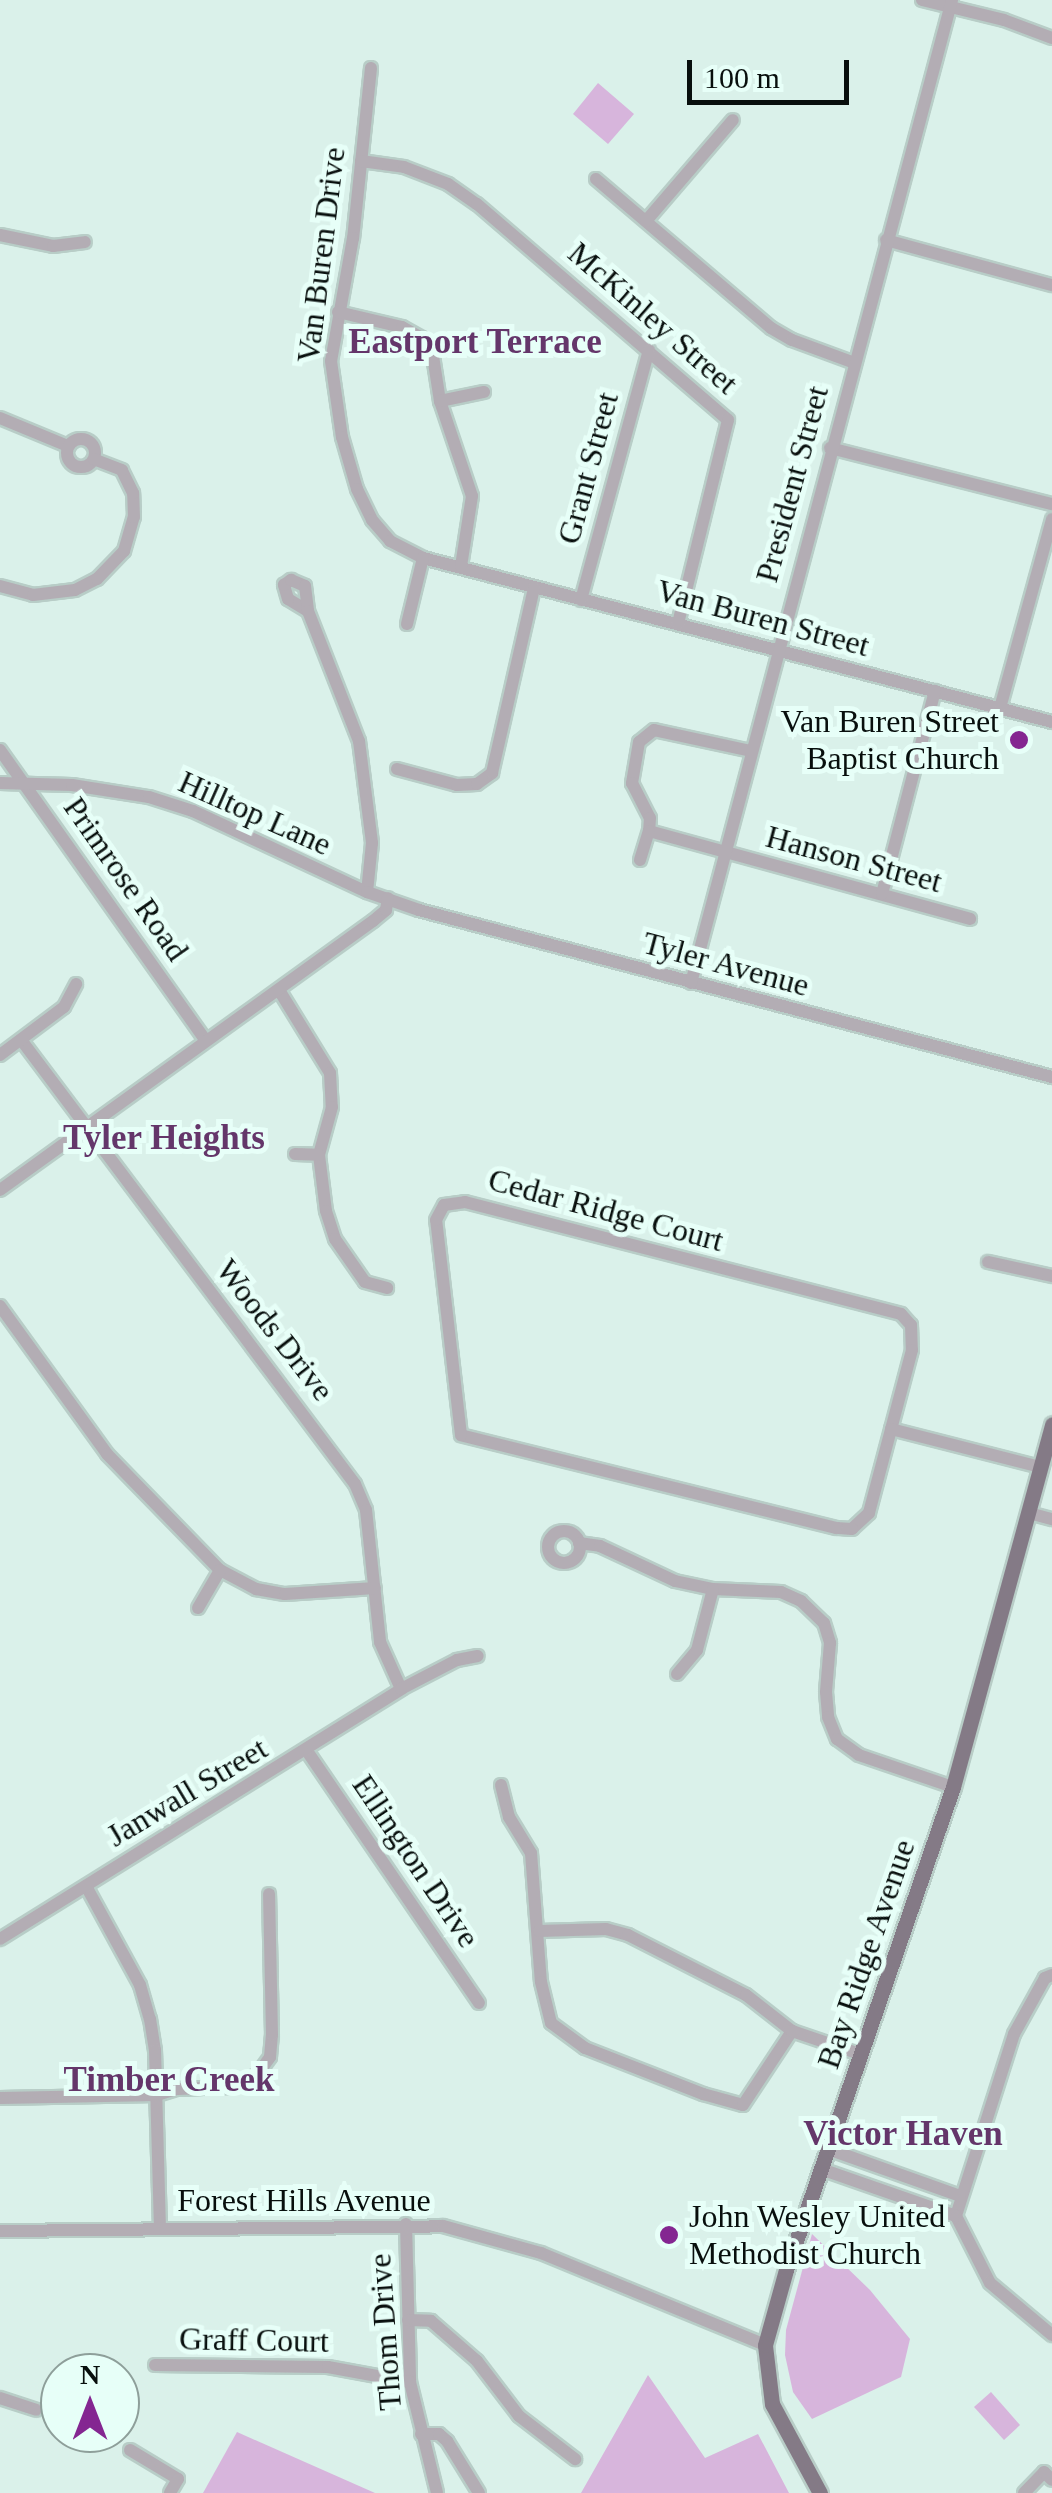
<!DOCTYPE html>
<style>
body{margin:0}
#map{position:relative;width:1052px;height:2493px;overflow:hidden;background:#daf1ea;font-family:Georgia,serif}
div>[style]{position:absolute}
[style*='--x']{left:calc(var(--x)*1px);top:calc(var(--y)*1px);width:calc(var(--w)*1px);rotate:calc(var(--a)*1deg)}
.green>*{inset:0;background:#d7b5dc}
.roads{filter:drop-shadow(2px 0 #b8cdc7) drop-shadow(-2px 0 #b8cdc7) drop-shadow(0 2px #b8cdc7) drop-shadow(0 -2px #b8cdc7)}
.minor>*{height:12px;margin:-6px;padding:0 6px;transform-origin:6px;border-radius:6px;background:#b3adb4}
.minor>.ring{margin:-6px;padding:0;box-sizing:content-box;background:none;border:12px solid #b3adb4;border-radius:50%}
.major>*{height:15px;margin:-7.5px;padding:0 7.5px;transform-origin:7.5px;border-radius:7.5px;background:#847a86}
.dots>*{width:28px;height:28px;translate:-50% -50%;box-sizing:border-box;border:5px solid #e7fff8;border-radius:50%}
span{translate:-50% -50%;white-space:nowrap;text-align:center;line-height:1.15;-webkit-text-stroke:10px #e7fff8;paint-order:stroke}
.street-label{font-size:32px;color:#080f0d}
.poi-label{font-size:32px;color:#080f0d}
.right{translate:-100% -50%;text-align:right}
.left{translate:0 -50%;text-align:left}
.neighbourhood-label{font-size:35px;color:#64366a;font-weight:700}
.north{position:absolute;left:40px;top:2353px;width:100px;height:100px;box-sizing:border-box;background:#e7fff8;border:2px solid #8e9f9a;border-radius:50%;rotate:0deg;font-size:28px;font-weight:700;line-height:40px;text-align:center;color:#080f0d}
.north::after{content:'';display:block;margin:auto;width:35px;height:45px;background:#842691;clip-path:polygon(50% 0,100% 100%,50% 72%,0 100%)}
.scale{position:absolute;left:687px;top:60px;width:162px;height:45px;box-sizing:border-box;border:5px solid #080f0d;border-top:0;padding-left:12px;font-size:30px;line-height:35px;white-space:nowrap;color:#080f0d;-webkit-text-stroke:8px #e7fff8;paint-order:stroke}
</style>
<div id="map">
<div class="green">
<div style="clip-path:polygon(598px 83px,634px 114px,608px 144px,573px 114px)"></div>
<div style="clip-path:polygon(812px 2234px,870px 2290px,910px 2339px,901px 2377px,812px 2419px,793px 2392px,785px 2355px,786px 2330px)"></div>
<div style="clip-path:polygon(648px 2375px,705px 2458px,758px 2434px,789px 2493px,581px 2493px)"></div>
<div style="clip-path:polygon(991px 2392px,1020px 2425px,1004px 2440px,974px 2407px)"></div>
<div style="clip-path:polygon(237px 2432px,375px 2493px,203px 2493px)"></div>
</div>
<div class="roads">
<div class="minor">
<div style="--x:922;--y:0;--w:84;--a:13.7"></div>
<div style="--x:1004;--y:20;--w:51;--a:20.6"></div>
<div style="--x:371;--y:68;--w:171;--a:96"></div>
<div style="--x:353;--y:238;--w:125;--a:100.1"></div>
<div style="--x:331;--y:361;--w:77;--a:81.8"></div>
<div style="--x:342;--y:437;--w:54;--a:73.9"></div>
<div style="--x:357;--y:489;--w:34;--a:64"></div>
<div style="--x:372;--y:520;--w:28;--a:49"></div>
<div style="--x:390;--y:541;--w:37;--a:27"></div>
<div style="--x:423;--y:558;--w:650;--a:14.61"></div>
<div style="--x:361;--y:161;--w:43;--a:7.9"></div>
<div style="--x:404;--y:167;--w:47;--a:21.1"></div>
<div style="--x:448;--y:184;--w:35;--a:35"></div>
<div style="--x:477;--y:204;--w:331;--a:40.7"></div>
<div style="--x:728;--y:420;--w:210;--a:103.8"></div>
<div style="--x:596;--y:179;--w:230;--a:40.4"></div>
<div style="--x:771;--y:328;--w:24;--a:30"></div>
<div style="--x:792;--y:340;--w:64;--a:20.1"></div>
<div style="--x:646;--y:221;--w:133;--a:-49.3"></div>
<div style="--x:0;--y:235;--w:54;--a:11.7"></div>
<div style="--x:53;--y:246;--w:32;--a:-7"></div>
<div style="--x:886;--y:240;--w:172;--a:15.2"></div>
<div style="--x:338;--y:312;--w:66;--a:13.2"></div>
<div style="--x:402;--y:327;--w:23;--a:29"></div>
<div style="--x:422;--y:338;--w:21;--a:59"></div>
<div style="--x:433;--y:356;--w:46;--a:81.2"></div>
<div style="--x:440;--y:401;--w:100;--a:71.4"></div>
<div style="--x:472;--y:496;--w:71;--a:98.9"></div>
<div style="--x:440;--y:401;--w:45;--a:-11.6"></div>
<div style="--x:0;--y:418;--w:74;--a:22.4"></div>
<div class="ring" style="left:67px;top:439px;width:16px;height:16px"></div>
<div style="--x:830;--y:448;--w:229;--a:14.2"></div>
<div style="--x:0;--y:586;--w:34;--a:15"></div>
<div style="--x:33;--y:595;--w:42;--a:-6.8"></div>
<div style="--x:75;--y:590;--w:25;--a:-27"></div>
<div style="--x:97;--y:579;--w:39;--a:-46"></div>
<div style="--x:124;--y:551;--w:35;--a:-74"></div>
<div style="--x:134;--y:517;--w:24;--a:-92"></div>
<div style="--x:133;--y:493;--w:25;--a:-116"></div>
<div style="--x:122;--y:470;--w:30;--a:-159"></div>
<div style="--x:581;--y:600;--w:259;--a:-74.8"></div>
<div style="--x:308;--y:611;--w:23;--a:-149"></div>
<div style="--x:288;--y:599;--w:15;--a:-106"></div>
<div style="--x:284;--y:585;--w:9;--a:-36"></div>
<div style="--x:291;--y:580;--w:15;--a:23"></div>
<div style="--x:305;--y:586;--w:25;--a:83"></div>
<div style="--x:308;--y:611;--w:140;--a:68.6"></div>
<div style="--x:359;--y:741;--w:103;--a:82.7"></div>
<div style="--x:372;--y:843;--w:49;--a:95.8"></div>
<div style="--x:407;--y:624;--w:68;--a:-76.4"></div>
<div style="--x:1000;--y:708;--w:196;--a:-74.6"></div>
<div style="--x:0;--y:750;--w:355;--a:54.7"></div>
<div style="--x:751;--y:751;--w:99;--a:-167.8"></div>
<div style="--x:654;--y:730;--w:19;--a:141"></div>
<div style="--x:639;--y:742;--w:42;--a:99.7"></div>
<div style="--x:632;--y:783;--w:39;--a:63"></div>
<div style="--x:650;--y:818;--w:13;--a:94"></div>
<div style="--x:649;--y:831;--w:333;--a:15.3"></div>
<div style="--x:397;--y:769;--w:62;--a:14.9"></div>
<div style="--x:457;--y:785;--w:20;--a:-3"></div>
<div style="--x:477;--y:784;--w:19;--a:-36"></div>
<div style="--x:492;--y:773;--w:190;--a:-77.2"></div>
<div style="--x:0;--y:783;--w:72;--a:1.6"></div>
<div style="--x:72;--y:785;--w:78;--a:8.9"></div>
<div style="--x:149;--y:797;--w:46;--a:17.7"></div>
<div style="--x:193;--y:811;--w:192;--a:25"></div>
<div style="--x:367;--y:892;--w:55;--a:19.1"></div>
<div style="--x:419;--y:910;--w:655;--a:14.78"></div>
<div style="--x:640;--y:860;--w:30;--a:-73"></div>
<div style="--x:882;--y:894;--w:210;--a:-75.4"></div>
<div style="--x:691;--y:983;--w:1017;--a:-75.13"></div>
<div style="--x:279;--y:990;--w:97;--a:58.4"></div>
<div style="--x:330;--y:1073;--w:34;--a:87"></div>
<div style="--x:332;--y:1107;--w:50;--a:105.2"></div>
<div style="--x:319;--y:1155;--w:56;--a:82.9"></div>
<div style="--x:326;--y:1211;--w:29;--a:72"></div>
<div style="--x:335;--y:1239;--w:52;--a:55.1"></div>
<div style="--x:365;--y:1282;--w:23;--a:15"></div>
<div style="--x:22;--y:1041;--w:554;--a:53.07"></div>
<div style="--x:355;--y:1484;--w:28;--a:67"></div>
<div style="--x:366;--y:1510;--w:133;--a:83.9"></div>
<div style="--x:380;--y:1642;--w:51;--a:65.9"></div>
<div style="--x:0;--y:1055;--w:80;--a:-36.9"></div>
<div style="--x:64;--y:1007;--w:26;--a:-62"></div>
<div style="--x:295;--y:1154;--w:24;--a:2"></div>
<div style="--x:0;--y:1190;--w:460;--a:-35.8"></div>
<div style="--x:373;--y:921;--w:17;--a:-40"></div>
<div style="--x:386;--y:910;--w:12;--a:-81"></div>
<div style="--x:465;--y:1202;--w:450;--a:14.4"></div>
<div style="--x:901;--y:1314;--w:15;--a:48"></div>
<div style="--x:911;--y:1325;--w:25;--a:88"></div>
<div style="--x:912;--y:1350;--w:169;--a:104.8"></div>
<div style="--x:869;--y:1513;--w:23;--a:137"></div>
<div style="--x:852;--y:1529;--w:16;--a:-176"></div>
<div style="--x:836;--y:1528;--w:386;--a:-166.1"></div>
<div style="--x:461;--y:1435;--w:216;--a:-96.6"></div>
<div style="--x:436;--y:1220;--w:17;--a:-62"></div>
<div style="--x:444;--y:1205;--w:21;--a:-8"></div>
<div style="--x:988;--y:1262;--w:66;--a:12.3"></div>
<div style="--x:0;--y:1306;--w:183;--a:54.1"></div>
<div style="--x:107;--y:1454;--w:162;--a:45.8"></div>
<div style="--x:220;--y:1570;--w:41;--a:27.8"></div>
<div style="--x:256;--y:1589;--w:29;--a:10"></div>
<div style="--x:285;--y:1594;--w:90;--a:-3.8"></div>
<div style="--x:891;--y:1429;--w:154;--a:14.3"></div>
<div style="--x:1029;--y:1513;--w:24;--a:15"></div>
<div class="ring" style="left:548px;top:1531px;width:20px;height:20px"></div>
<div style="--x:579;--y:1543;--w:21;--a:8"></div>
<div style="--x:600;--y:1546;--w:83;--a:25"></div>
<div style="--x:675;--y:1581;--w:39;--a:12"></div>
<div style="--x:713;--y:1589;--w:68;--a:2.5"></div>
<div style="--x:781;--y:1592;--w:22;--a:24"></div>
<div style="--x:801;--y:1601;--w:32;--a:44"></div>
<div style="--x:824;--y:1623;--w:21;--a:73"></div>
<div style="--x:830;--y:1643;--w:49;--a:94.7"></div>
<div style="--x:826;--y:1692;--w:25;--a:85"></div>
<div style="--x:828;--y:1717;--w:24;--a:68"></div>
<div style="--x:837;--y:1739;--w:27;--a:36"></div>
<div style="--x:859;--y:1755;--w:99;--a:18.8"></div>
<div style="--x:198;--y:1608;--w:44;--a:-59.9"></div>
<div style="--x:677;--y:1674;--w:31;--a:-50"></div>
<div style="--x:697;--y:1650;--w:63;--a:-75.3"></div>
<div style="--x:307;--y:1751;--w:305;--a:55.7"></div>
<div style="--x:501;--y:1785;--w:33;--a:76"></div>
<div style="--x:509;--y:1817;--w:42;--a:58.6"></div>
<div style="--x:531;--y:1853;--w:129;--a:85.6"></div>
<div style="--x:541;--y:1982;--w:42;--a:76.3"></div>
<div style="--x:551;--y:2023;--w:42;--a:36.3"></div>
<div style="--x:585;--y:2048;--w:127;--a:21.3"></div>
<div style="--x:703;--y:2094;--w:41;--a:15.4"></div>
<div style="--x:743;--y:2105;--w:89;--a:-56.5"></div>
<div style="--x:86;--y:1886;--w:113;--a:61.4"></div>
<div style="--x:140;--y:1985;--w:35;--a:74"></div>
<div style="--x:150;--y:2019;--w:31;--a:81"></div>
<div style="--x:155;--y:2050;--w:178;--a:88.4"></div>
<div style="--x:539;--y:1931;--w:67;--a:-1.7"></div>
<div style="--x:606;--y:1929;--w:23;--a:15"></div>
<div style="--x:628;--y:1935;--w:132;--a:27"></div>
<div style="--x:746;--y:1995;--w:58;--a:38"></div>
<div style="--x:792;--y:2031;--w:72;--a:18.7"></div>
<div style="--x:0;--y:1939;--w:473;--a:-31.9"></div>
<div style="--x:401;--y:1689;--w:63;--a:-27.4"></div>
<div style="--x:457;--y:1660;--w:21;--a:-11"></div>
<div style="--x:1052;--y:1975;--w:8;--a:157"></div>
<div style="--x:1045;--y:1978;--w:64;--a:119"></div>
<div style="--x:1014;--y:2034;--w:191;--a:107.7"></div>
<div style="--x:956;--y:2216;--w:75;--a:63.1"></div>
<div style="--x:990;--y:2283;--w:81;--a:40"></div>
<div style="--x:0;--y:2098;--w:157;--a:-1.1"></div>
<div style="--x:157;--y:2095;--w:21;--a:-17"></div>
<div style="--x:177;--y:2089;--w:54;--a:-2.1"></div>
<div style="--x:231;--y:2087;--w:29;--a:-25"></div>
<div style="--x:257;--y:2075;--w:22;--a:-54"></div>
<div style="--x:270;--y:2057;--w:22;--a:-85"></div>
<div style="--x:272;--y:2035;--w:141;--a:-91.2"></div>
<div style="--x:828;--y:2149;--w:140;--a:19.6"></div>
<div style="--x:821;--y:2169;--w:143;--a:19.2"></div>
<div style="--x:406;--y:2224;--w:158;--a:88.5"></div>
<div style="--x:410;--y:2382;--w:114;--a:76.3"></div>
<div style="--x:0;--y:2231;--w:443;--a:-0.6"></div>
<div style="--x:443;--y:2226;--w:102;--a:15.4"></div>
<div style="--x:541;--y:2253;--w:242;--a:22.3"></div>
<div style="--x:408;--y:2320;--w:23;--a:2"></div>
<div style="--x:431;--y:2321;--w:61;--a:41"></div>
<div style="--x:477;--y:2361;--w:69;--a:52.6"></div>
<div style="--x:519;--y:2416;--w:71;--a:37.5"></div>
<div style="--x:155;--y:2365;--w:173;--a:0.7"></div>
<div style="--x:328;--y:2367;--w:83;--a:10.4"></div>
<div style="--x:0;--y:2398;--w:38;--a:18"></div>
<div style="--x:421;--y:2434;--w:18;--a:0"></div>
<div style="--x:439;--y:2434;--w:11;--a:41"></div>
<div style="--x:447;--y:2441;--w:61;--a:58.4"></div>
<div style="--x:130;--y:2450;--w:56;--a:31.1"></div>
<div style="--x:178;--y:2479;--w:16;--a:120"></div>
<div style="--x:1024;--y:2493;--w:29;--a:-46"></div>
<div style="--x:1044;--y:2472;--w:11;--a:45"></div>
</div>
<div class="major">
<div style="--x:820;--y:2493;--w:101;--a:-118.3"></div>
<div style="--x:772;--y:2404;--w:59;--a:-96.8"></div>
<div style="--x:765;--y:2345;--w:78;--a:-74.4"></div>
<div style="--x:786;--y:2270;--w:511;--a:-70.93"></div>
<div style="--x:953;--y:1787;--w:376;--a:-74.7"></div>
</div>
</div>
<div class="dots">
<div style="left:1019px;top:740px;background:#842691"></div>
<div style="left:669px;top:2235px;background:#842691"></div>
</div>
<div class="street-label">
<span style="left:321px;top:255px;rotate:-83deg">Van Buren Drive</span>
<span style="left:653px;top:318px;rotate:41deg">McKinley Street</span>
<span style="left:588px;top:468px;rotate:-75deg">Grant Street</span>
<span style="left:792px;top:484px;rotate:-75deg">President Street</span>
<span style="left:763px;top:618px;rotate:15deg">Van Buren Street</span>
<span style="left:255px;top:813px;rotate:24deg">Hilltop Lane</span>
<span style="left:854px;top:859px;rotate:15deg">Hanson Street</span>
<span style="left:126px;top:879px;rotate:55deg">Primrose Road</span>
<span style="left:726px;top:964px;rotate:15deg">Tyler Avenue</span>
<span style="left:606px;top:1210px;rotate:15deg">Cedar Ridge Court</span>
<span style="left:275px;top:1330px;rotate:52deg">Woods Drive</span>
<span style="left:187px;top:1792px;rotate:-31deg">Janwall Street</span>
<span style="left:416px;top:1861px;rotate:56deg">Ellington Drive</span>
<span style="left:866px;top:1954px;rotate:-71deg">Bay Ridge Avenue</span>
<span style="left:304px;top:2200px">Forest Hills Avenue</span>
<span style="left:385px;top:2332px;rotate:-94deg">Thom Drive</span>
<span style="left:254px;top:2340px;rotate:1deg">Graff Court</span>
</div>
<div class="poi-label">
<span class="right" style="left:999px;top:740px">Van Buren Street<br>Baptist Church</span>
<span class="left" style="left:689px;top:2235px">John Wesley United<br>Methodist Church</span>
</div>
<div class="neighbourhood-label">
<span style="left:475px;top:342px">Eastport Terrace</span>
<span style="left:164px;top:1138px">Tyler Heights</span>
<span style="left:169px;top:2080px">Timber Creek</span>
<span style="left:903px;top:2134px">Victor Haven</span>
</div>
<div class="north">N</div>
<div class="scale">100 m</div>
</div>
